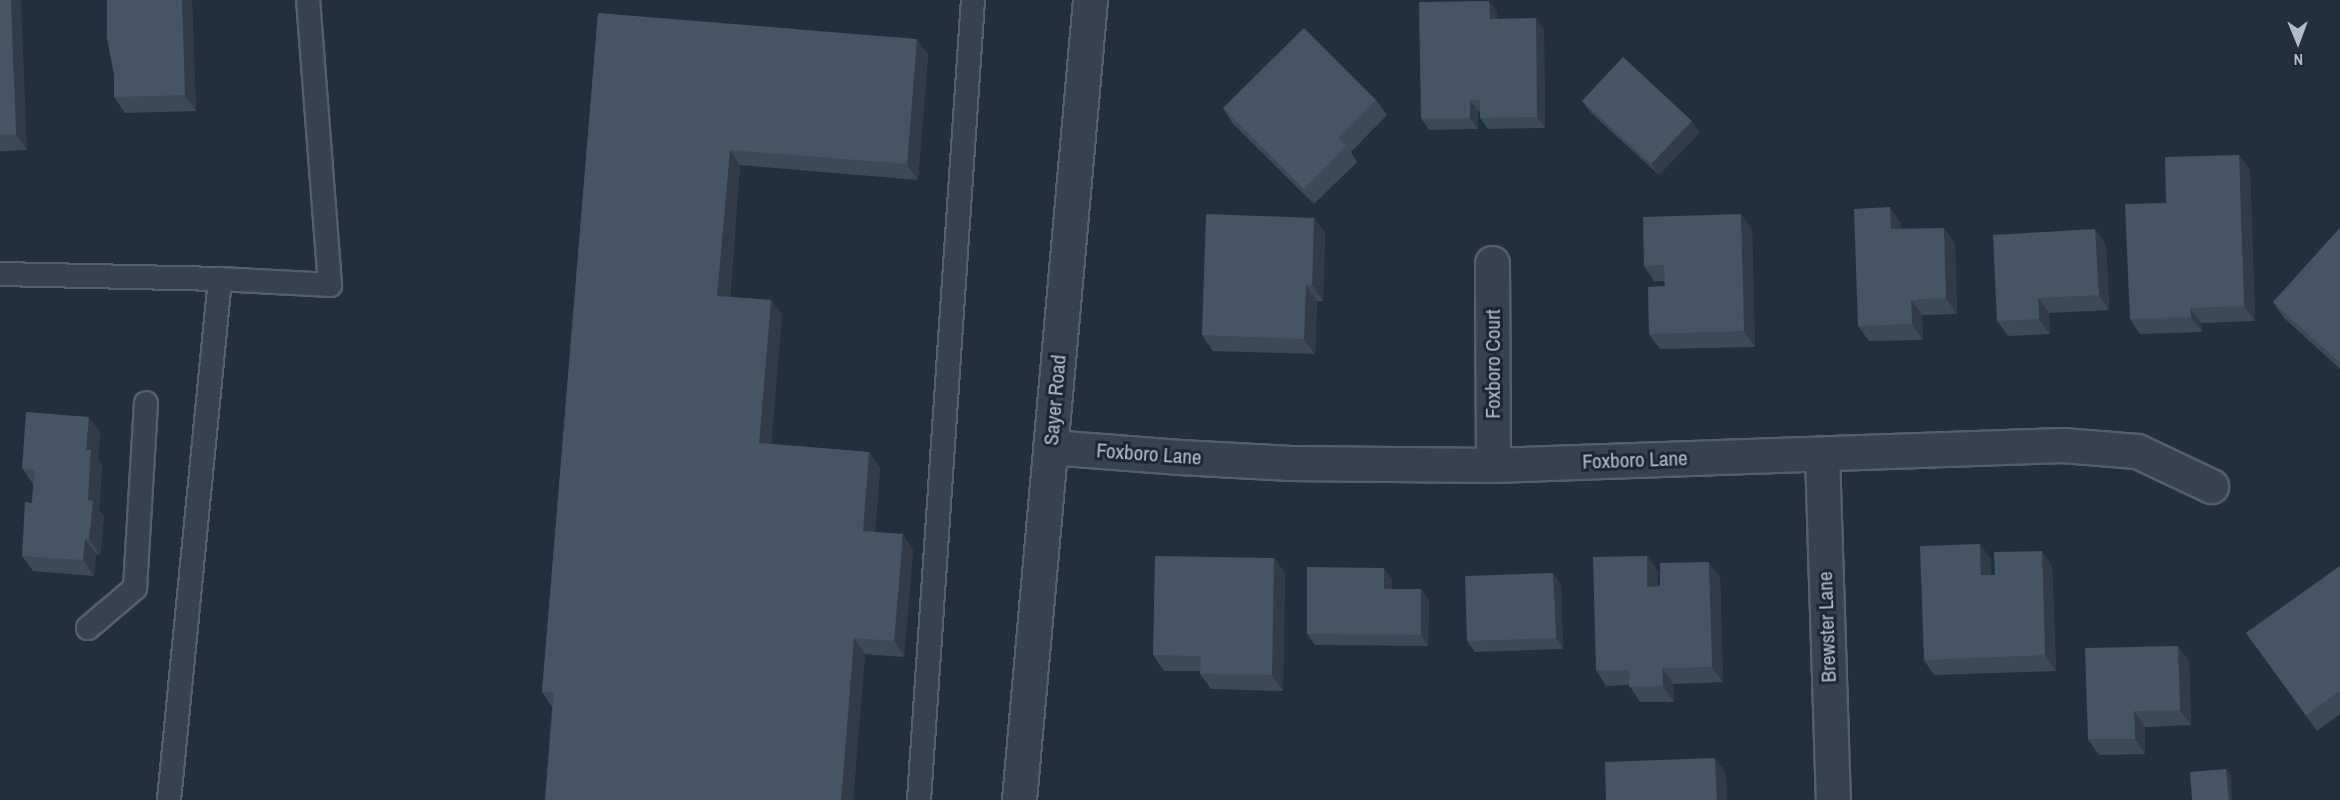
<!DOCTYPE html>
<style>
body{margin:0}
#map{position:relative;width:2340px;height:800px;overflow:hidden;background:#22303d;font-family:"Archivo Narrow",sans-serif}
div>[style]{position:absolute}
[style*='--x']{left:calc(var(--x)*1px);top:calc(var(--y)*1px);width:calc(var(--w)*1px);rotate:calc(var(--a)*1deg)}
.roads{filter:drop-shadow(2px 0 #545f6b) drop-shadow(-2px 0 #545f6b) drop-shadow(0 2px #545f6b) drop-shadow(0 -2px #545f6b)}
.lane>*{height:22px;margin:-11px;padding:0 11px;transform-origin:11px;border-radius:11px;background:#36424d}
.street>*{height:33px;margin:-16.5px;padding:0 16.5px;transform-origin:16.5px;border-radius:16.5px;background:#36424d}
.wall>*{inset:0;background:#3c4956}
.shaded-wall>*{inset:0;background:#313c46}
.building>*{inset:0;background:#465564}
span{translate:-50% -50%;white-space:nowrap;text-align:center;line-height:1.15;-webkit-text-stroke:6px #1b2732;paint-order:stroke}
.street-label{font-size:21px;color:#b2bcc9}
.north{position:absolute;left:2268px;top:12px;width:60px;height:60px;-webkit-text-stroke:4px #1b2732;paint-order:stroke;rotate:179deg;font-size:16px;font-weight:700;line-height:24px;text-align:center;color:#b2bcc9}
.north::after{content:'';display:block;margin:auto;width:21px;height:27px;background:#b2bcc9;clip-path:polygon(50% 0,100% 100%,50% 72%,0 100%)}
</style>
<div id="map">
<div class="roads">
<div class="lane">
<div style="--x:0;--y:274;--w:220;--a:1.3"></div>
<div style="--x:220;--y:279;--w:523;--a:95.59"></div>
<div style="--x:220;--y:279;--w:110;--a:3.1"></div>
<div style="--x:330;--y:285;--w:286;--a:-94.4"></div>
<div style="--x:88;--y:628;--w:62;--a:-40.4"></div>
<div style="--x:135;--y:588;--w:185;--a:-86.6"></div>
<div style="--x:919;--y:800;--w:802;--a:-86.14"></div>
</div>
<div class="street">
<div style="--x:1492;--y:263;--w:202;--a:89.7"></div>
<div style="--x:1050;--y:447;--w:130;--a:4.4"></div>
<div style="--x:1180;--y:457;--w:111;--a:3.1"></div>
<div style="--x:1291;--y:463;--w:202;--a:0.6"></div>
<div style="--x:1493;--y:465;--w:569;--a:-2.01"></div>
<div style="--x:2062;--y:445;--w:75;--a:4.6"></div>
<div style="--x:2137;--y:451;--w:82;--a:25.3"></div>
<div style="--x:1822;--y:454;--w:346;--a:88.2"></div>
<div style="--x:1019;--y:800;--w:803;--a:-84.93"></div>
</div>
</div>
<div class="wall">
<div style="clip-path:polygon(0 0,27px 150px,0 151px)"></div>
<div style="clip-path:polygon(192px 0,196px 111px,125px 113px,114px 97px,114px 75px)"></div>
<div style="clip-path:polygon(1489px 1px,1497px 12px,1497px 19px,1544px 30px,1545px 128px,1488px 129px,1480px 118px,1480px 111px,1478px 111px,1478px 129px,1429px 130px,1421px 118px)"></div>
<div style="clip-path:polygon(598px 13px,928px 54px,918px 180px,740px 165px,730px 297px,771px 300px,782px 315px,771px 444px,869px 452px,880px 468px,875px 532px,913px 550px,904px 657px,865px 654px,853px 800px,545px 800px,552px 707px,542px 692px)"></div>
<div style="clip-path:polygon(1376px 100px,1387px 115px,1351px 152px,1357px 162px,1314px 204px,1233px 124px,1223px 108px)"></div>
<div style="clip-path:polygon(1582px 101px,1700px 132px,1659px 175px,1590px 112px)"></div>
<div style="clip-path:polygon(2239px 155px,2250px 170px,2255px 321px,2201px 323px,2202px 332px,2140px 334px,2130px 319px,2166px 203px)"></div>
<div style="clip-path:polygon(1314px 218px,1325px 233px,1323px 301px,1317px 301px,1315px 354px,1213px 351px,1202px 335px)"></div>
<div style="clip-path:polygon(1901px 223px,1901px 229px,1955px 243px,1957px 314px,1922px 315px,1923px 340px,1869px 341px,1858px 326px)"></div>
<div style="clip-path:polygon(2340px 228px,2340px 369px,2284px 318px,2273px 302px)"></div>
<div style="clip-path:polygon(1752px 229px,1755px 347px,1660px 349px,1649px 334px,1665px 286px,1664px 281px,1654px 281px,1644px 266px)"></div>
<div style="clip-path:polygon(2095px 229px,2106px 245px,2109px 310px,2049px 313px,2050px 334px,2008px 336px,1997px 321px)"></div>
<div style="clip-path:polygon(100px 432px,98px 459px,102px 465px,99px 510px,104px 516px,100px 555px,96px 554px,94px 576px,33px 571px,22px 556px,32px 503px,33px 484px,22px 468px)"></div>
<div style="clip-path:polygon(1647px 556px,1658px 572px,1658px 586px,1720px 577px,1723px 682px,1673px 684px,1674px 702px,1640px 702px,1629px 685px,1606px 686px,1596px 670px)"></div>
<div style="clip-path:polygon(1274px 558px,1285px 573px,1283px 691px,1211px 689px,1200px 674px,1200px 671px,1164px 671px,1153px 655px)"></div>
<div style="clip-path:polygon(1991px 559px,1991px 575px,2052px 566px,2056px 671px,1934px 675px,1924px 660px)"></div>
<div style="clip-path:polygon(2340px 566px,2340px 714px,2317px 731px,2246px 633px)"></div>
<div style="clip-path:polygon(1392px 579px,1392px 589px,1421px 589px,1429px 600px,1428px 646px,1315px 645px,1307px 634px)"></div>
<div style="clip-path:polygon(1561px 584px,1563px 649px,1475px 652px,1467px 641px)"></div>
<div style="clip-path:polygon(2189px 661px,2191px 725px,2145px 727px,2145px 754px,2099px 755px,2088px 739px)"></div>
</div>
<div class="shaded-wall">
<div style="clip-path:polygon(11px 0,21px 0,27px 150px,16px 134px)"></div>
<div style="clip-path:polygon(182px 0,192px 0,196px 111px,185px 95px)"></div>
<div style="clip-path:polygon(1489px 1px,1497px 12px,1498px 30px,1490px 19px)"></div>
<div style="clip-path:polygon(1536px 18px,1544px 30px,1545px 128px,1537px 117px)"></div>
<div style="clip-path:polygon(917px 39px,928px 54px,918px 180px,907px 164px)"></div>
<div style="clip-path:polygon(1470px 100px,1478px 111px,1478px 129px,1470px 118px)"></div>
<div style="clip-path:polygon(1692px 121px,1700px 132px,1659px 175px,1651px 164px)"></div>
<div style="clip-path:polygon(730px 150px,740px 165px,728px 311px,717px 296px)"></div>
<div style="clip-path:polygon(2239px 155px,2250px 170px,2255px 321px,2244px 306px)"></div>
<div style="clip-path:polygon(1890px 207px,1901px 223px,1902px 245px,1891px 229px)"></div>
<div style="clip-path:polygon(1741px 214px,1752px 229px,1755px 347px,1744px 331px)"></div>
<div style="clip-path:polygon(1314px 218px,1325px 233px,1323px 301px,1312px 285px)"></div>
<div style="clip-path:polygon(1944px 228px,1955px 243px,1957px 314px,1946px 298px)"></div>
<div style="clip-path:polygon(2095px 229px,2106px 245px,2109px 310px,2099px 295px)"></div>
<div style="clip-path:polygon(1306px 285px,1317px 301px,1315px 354px,1304px 339px)"></div>
<div style="clip-path:polygon(2038px 298px,2049px 313px,2050px 334px,2039px 319px)"></div>
<div style="clip-path:polygon(771px 300px,782px 315px,770px 459px,759px 443px)"></div>
<div style="clip-path:polygon(1911px 300px,1922px 315px,1923px 340px,1912px 324px)"></div>
<div style="clip-path:polygon(2190px 308px,2201px 323px,2202px 332px,2191px 317px)"></div>
<div style="clip-path:polygon(89px 417px,100px 432px,98px 459px,102px 465px,99px 510px,104px 516px,100px 555px,89px 539px,86px 450px)"></div>
<div style="clip-path:polygon(869px 452px,880px 468px,874px 546px,863px 531px)"></div>
<div style="clip-path:polygon(903px 534px,913px 550px,904px 657px,894px 641px)"></div>
<div style="clip-path:polygon(85px 539px,96px 554px,94px 576px,83px 560px)"></div>
<div style="clip-path:polygon(1980px 544px,1991px 559px,1992px 591px,1981px 575px)"></div>
<div style="clip-path:polygon(2042px 551px,2052px 566px,2056px 671px,2045px 655px)"></div>
<div style="clip-path:polygon(1647px 556px,1658px 572px,1658px 603px,1647px 587px)"></div>
<div style="clip-path:polygon(1274px 558px,1285px 573px,1283px 691px,1272px 675px)"></div>
<div style="clip-path:polygon(1709px 562px,1720px 577px,1723px 682px,1712px 667px)"></div>
<div style="clip-path:polygon(1384px 568px,1392px 579px,1392px 600px,1384px 589px)"></div>
<div style="clip-path:polygon(1553px 573px,1561px 584px,1563px 649px,1556px 638px)"></div>
<div style="clip-path:polygon(1421px 589px,1429px 600px,1428px 646px,1421px 635px)"></div>
<div style="clip-path:polygon(854px 638px,865px 654px,853px 800px,841px 800px)"></div>
<div style="clip-path:polygon(2178px 646px,2189px 661px,2191px 725px,2180px 710px)"></div>
<div style="clip-path:polygon(1662px 668px,1673px 684px,1674px 702px,1663px 686px)"></div>
<div style="clip-path:polygon(2134px 711px,2145px 727px,2145px 754px,2135px 739px)"></div>
<div style="clip-path:polygon(1715px 758px,1726px 773px,1727px 800px,1717px 800px)"></div>
<div style="clip-path:polygon(2226px 769px,2231px 775px,2232px 800px,2229px 800px)"></div>
</div>
<div class="building">
<div style="clip-path:polygon(0 0,11px 0,16px 134px,0 135px)"></div>
<div style="clip-path:polygon(107px 0,182px 0,185px 95px,114px 97px,114px 75px,107px 38px)"></div>
<div style="clip-path:polygon(1489px 1px,1490px 19px,1536px 18px,1537px 117px,1480px 118px,1480px 100px,1470px 100px,1470px 118px,1421px 118px,1419px 2px)"></div>
<div style="clip-path:polygon(598px 13px,917px 39px,907px 164px,730px 150px,717px 296px,771px 300px,759px 443px,869px 452px,863px 531px,903px 534px,894px 641px,854px 638px,841px 800px,545px 800px,554px 693px,542px 692px)"></div>
<div style="clip-path:polygon(1304px 28px,1376px 100px,1338px 138px,1346px 146px,1304px 189px,1223px 108px)"></div>
<div style="clip-path:polygon(1623px 57px,1692px 121px,1651px 164px,1582px 101px)"></div>
<div style="clip-path:polygon(2239px 155px,2244px 306px,2190px 308px,2191px 317px,2130px 319px,2125px 204px,2166px 203px,2165px 157px)"></div>
<div style="clip-path:polygon(1890px 207px,1891px 229px,1944px 228px,1946px 298px,1911px 300px,1912px 324px,1858px 326px,1854px 209px)"></div>
<div style="clip-path:polygon(1206px 214px,1314px 218px,1312px 285px,1306px 285px,1304px 339px,1202px 335px)"></div>
<div style="clip-path:polygon(1741px 214px,1744px 331px,1649px 334px,1648px 287px,1665px 286px,1664px 265px,1644px 266px,1643px 217px)"></div>
<div style="clip-path:polygon(2340px 228px,2340px 363px,2273px 302px)"></div>
<div style="clip-path:polygon(2095px 229px,2099px 295px,2038px 298px,2039px 319px,1997px 321px,1993px 235px)"></div>
<div style="clip-path:polygon(26px 412px,89px 417px,86px 450px,91px 450px,88px 500px,93px 501px,89px 539px,85px 539px,83px 560px,22px 556px,25px 502px,32px 503px,35px 470px,22px 468px)"></div>
<div style="clip-path:polygon(1980px 544px,1981px 575px,1995px 575px,1994px 552px,2042px 551px,2045px 655px,1924px 660px,1920px 546px)"></div>
<div style="clip-path:polygon(1155px 556px,1274px 558px,1272px 675px,1200px 674px,1201px 656px,1153px 655px)"></div>
<div style="clip-path:polygon(1647px 556px,1647px 587px,1660px 586px,1660px 563px,1709px 562px,1712px 667px,1662px 668px,1663px 686px,1629px 687px,1629px 670px,1596px 670px,1593px 557px)"></div>
<div style="clip-path:polygon(2340px 566px,2340px 691px,2306px 715px,2246px 633px)"></div>
<div style="clip-path:polygon(1307px 567px,1384px 568px,1384px 589px,1421px 589px,1421px 635px,1307px 634px)"></div>
<div style="clip-path:polygon(1553px 573px,1556px 638px,1467px 641px,1465px 576px)"></div>
<div style="clip-path:polygon(2178px 646px,2180px 710px,2134px 711px,2135px 739px,2088px 739px,2085px 648px)"></div>
<div style="clip-path:polygon(1715px 758px,1717px 800px,1606px 800px,1605px 762px)"></div>
<div style="clip-path:polygon(2226px 769px,2229px 800px,2192px 800px,2190px 772px)"></div>
</div>
<div class="street-label">
<span style="left:1493px;top:364px;rotate:-90deg">Foxboro Court</span>
<span style="left:1055px;top:400px;rotate:-85deg">Sayer Road</span>
<span style="left:1149px;top:454px;rotate:4deg">Foxboro Lane</span>
<span style="left:1635px;top:460px;rotate:-2deg">Foxboro Lane</span>
<span style="left:1827px;top:627px;rotate:-92deg">Brewster Lane</span>
</div>
<div class="north">N</div>
</div>
